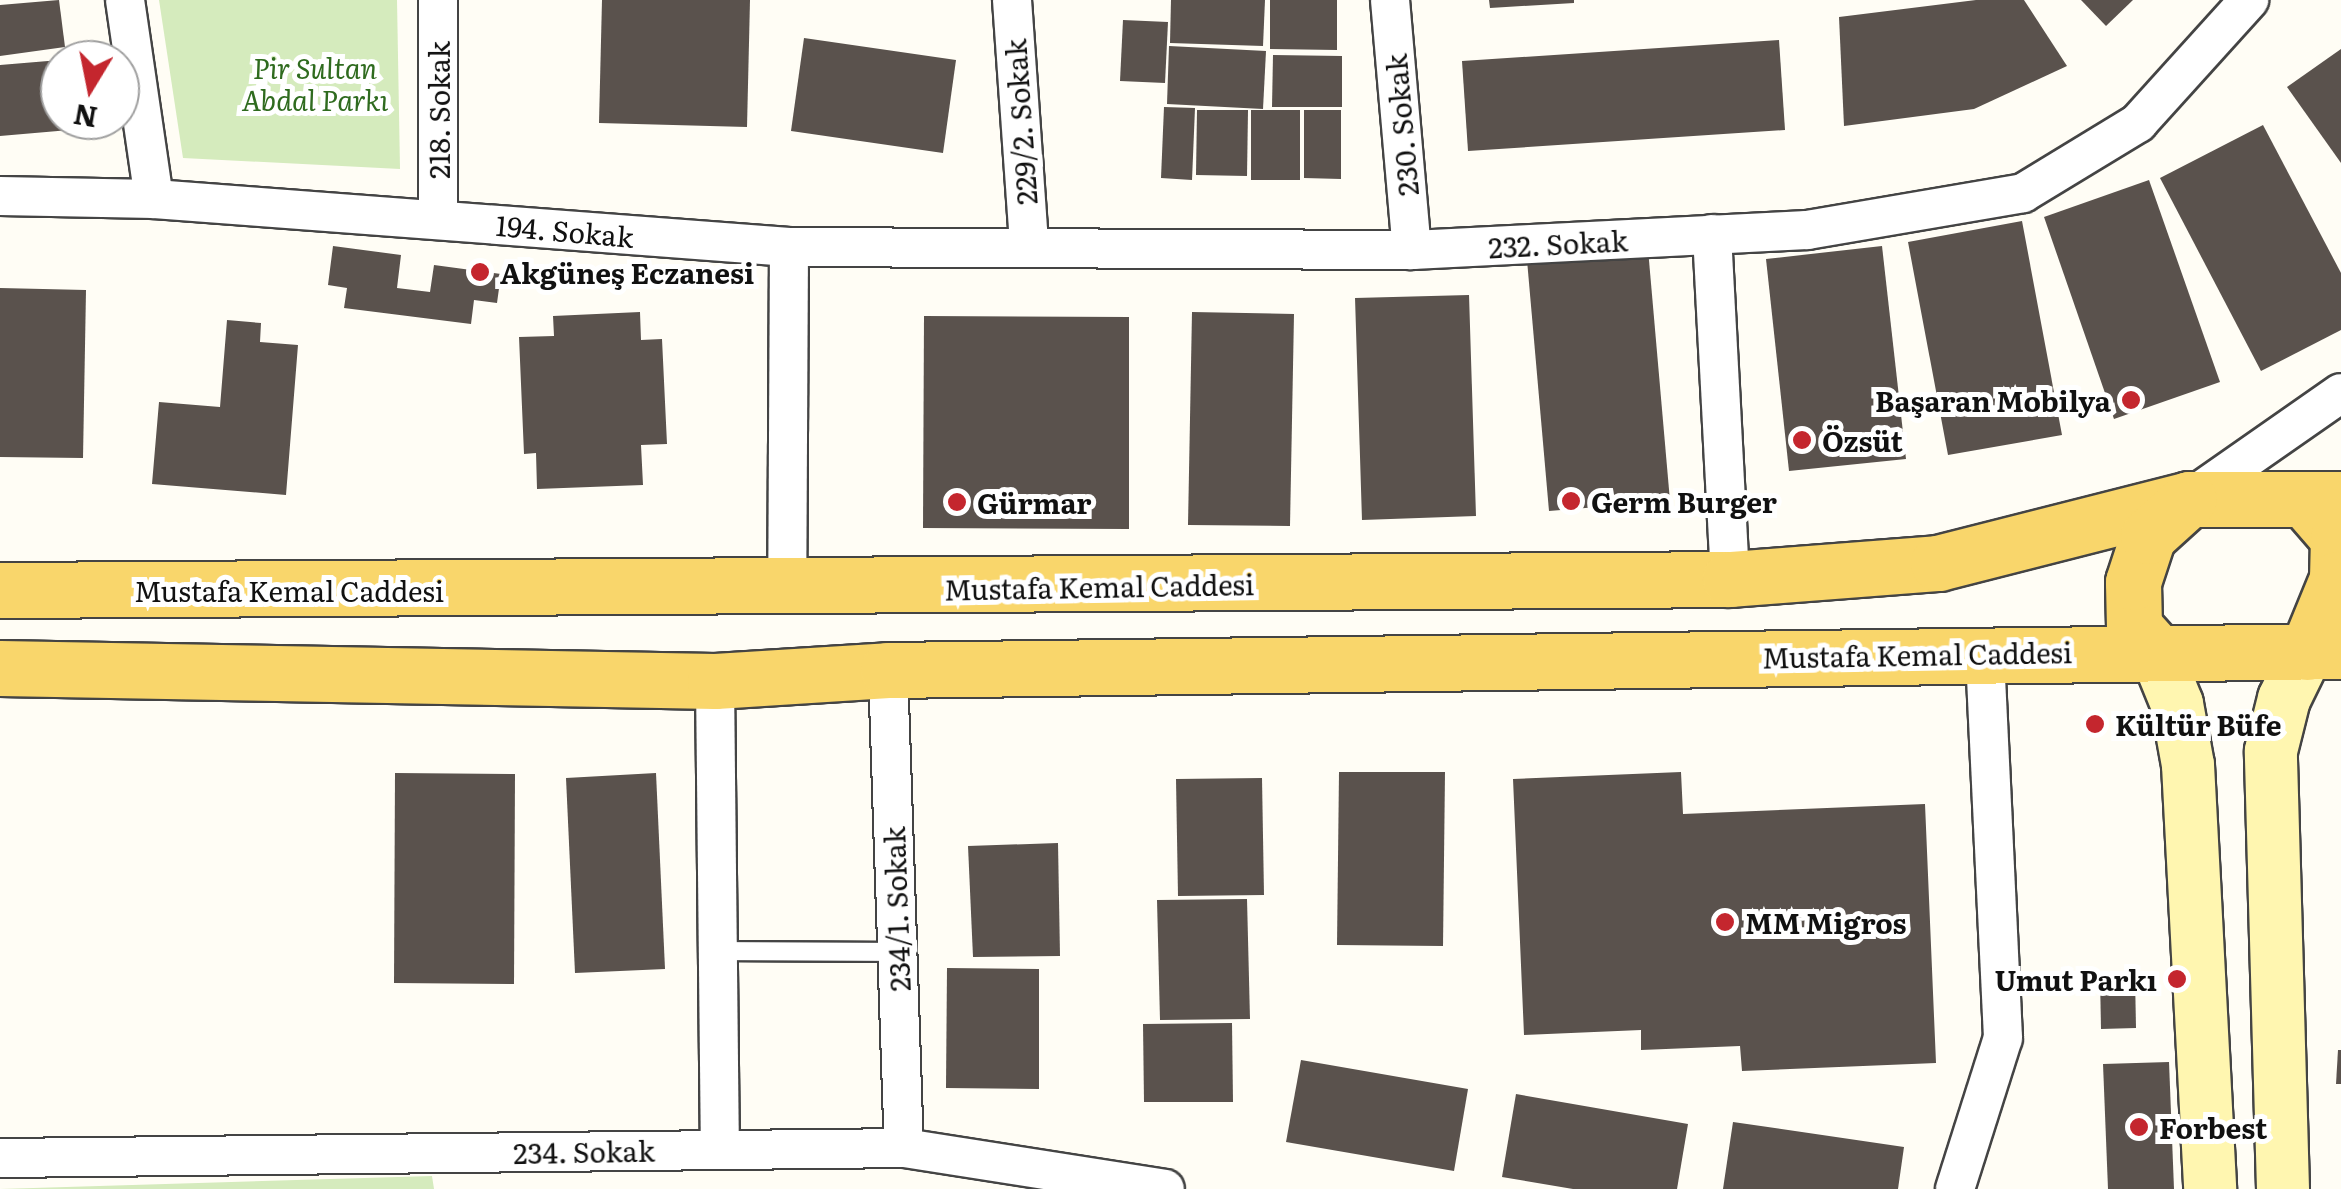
<!DOCTYPE html>
<meta charset="utf-8">
<style>
body{margin:0}
#map{position:relative;width:2341px;height:1189px;overflow:hidden;background:#fffdf5;font-family:Literata,serif}
div>[style]{position:absolute}
[style*='--x']{left:calc(var(--x)*1px);top:calc(var(--y)*1px);width:calc(var(--w)*1px);rotate:calc(var(--a)*1deg)}
.green>*{inset:0;background:#d5ebbd}
.building>*{inset:0;background:#5a524d}
.roads{filter:drop-shadow(2px 0 #444) drop-shadow(-2px 0 #444) drop-shadow(0 2px #444) drop-shadow(0 -2px #444)}
.lane>*{height:18px;margin:-9px;padding:0 9px;transform-origin:9px;border-radius:9px;background:#fff}
.street>*{height:38px;margin:-19px;padding:0 19px;transform-origin:19px;border-radius:19px;background:#fff}
.secondary>*{height:52px;margin:-26px;padding:0 26px;transform-origin:26px;border-radius:26px;background:#fff6b0}
.primary>*{height:55px;margin:-27.5px;padding:0 27.5px;transform-origin:27.5px;border-radius:27.5px;background:#f9d66b}
.dots>*{width:28px;height:28px;translate:-50% -50%;box-sizing:border-box;border:5px solid #fff;border-radius:50%}
span{translate:-50% -50%;white-space:nowrap;text-align:center;line-height:1.15;-webkit-text-stroke:10px #fff;paint-order:stroke}
.park-label{font-size:28px;color:#2f6b1f;font-style:italic}
.street-label{font-size:28px;color:#111}
.poi-label{font-size:28px;color:#111;font-weight:700}
.left{translate:0 -50%;text-align:left}
.right{translate:-100% -50%;text-align:right}
.north{position:absolute;left:40px;top:40px;width:100px;height:100px;box-sizing:border-box;background:#fff;border:2px solid #a0a0a0;border-radius:50%;rotate:190deg;font-size:28px;font-weight:700;line-height:40px;text-align:center;color:#111}
.north::after{content:'';display:block;margin:auto;width:35px;height:45px;background:#c4262e;clip-path:polygon(50% 0,100% 100%,50% 72%,0 100%)}
</style>
<div id="map">
<div class="green">
<div style="clip-path:polygon(159px 0,397px 0,400px 169px,183px 158px)"></div>
<div style="clip-path:polygon(432px 1176px,434px 1189px,0 1189px)"></div>
</div>
<div class="building">
<div style="clip-path:polygon(59px 0,65px 47px,0 56px,0 5px)"></div>
<div style="clip-path:polygon(602px 0,750px 0,747px 127px,599px 123px)"></div>
<div style="clip-path:polygon(1171px 0,1265px 0,1263px 46px,1170px 43px)"></div>
<div style="clip-path:polygon(1270px 0,1337px 0,1337px 50px,1270px 49px)"></div>
<div style="clip-path:polygon(1489px 0,1574px 0,1574px 3px,1490px 8px)"></div>
<div style="clip-path:polygon(1976px 0,2024px 0,2067px 66px,1974px 109px,1844px 126px,1839px 17px)"></div>
<div style="clip-path:polygon(2081px 0,2133px 0,2106px 26px)"></div>
<div style="clip-path:polygon(1123px 20px,1168px 22px,1165px 83px,1120px 81px)"></div>
<div style="clip-path:polygon(804px 38px,956px 60px,943px 153px,791px 131px)"></div>
<div style="clip-path:polygon(1779px 40px,1785px 130px,1468px 151px,1462px 61px)"></div>
<div style="clip-path:polygon(1169px 46px,1266px 51px,1263px 109px,1167px 104px)"></div>
<div style="clip-path:polygon(2341px 49px,2341px 163px,2287px 87px)"></div>
<div style="clip-path:polygon(1273px 55px,1342px 56px,1342px 107px,1272px 107px)"></div>
<div style="clip-path:polygon(60px 60px,60px 120px,80px 120px,81px 129px,0 136px,0 65px)"></div>
<div style="clip-path:polygon(1164px 107px,1195px 108px,1192px 180px,1161px 178px)"></div>
<div style="clip-path:polygon(1197px 110px,1248px 110px,1247px 176px,1196px 175px)"></div>
<div style="clip-path:polygon(1251px 110px,1300px 110px,1300px 180px,1251px 180px)"></div>
<div style="clip-path:polygon(1304px 110px,1341px 110px,1341px 179px,1304px 178px)"></div>
<div style="clip-path:polygon(2263px 125px,2341px 273px,2341px 330px,2261px 371px,2160px 178px)"></div>
<div style="clip-path:polygon(2149px 180px,2220px 382px,2114px 419px,2044px 217px)"></div>
<div style="clip-path:polygon(2022px 221px,2062px 435px,1948px 455px,1908px 242px)"></div>
<div style="clip-path:polygon(333px 246px,401px 255px,397px 288px,430px 292px,434px 265px,501px 274px,497px 303px,474px 300px,471px 324px,344px 308px,347px 288px,328px 285px)"></div>
<div style="clip-path:polygon(1882px 246px,1906px 459px,1789px 471px,1766px 259px)"></div>
<div style="clip-path:polygon(1648px 249px,1670px 501px,1549px 511px,1527px 260px)"></div>
<div style="clip-path:polygon(0 288px,86px 290px,83px 458px,0 457px)"></div>
<div style="clip-path:polygon(1469px 295px,1476px 516px,1362px 520px,1355px 298px)"></div>
<div style="clip-path:polygon(640px 312px,641px 340px,662px 339px,667px 444px,641px 445px,643px 485px,537px 489px,536px 453px,524px 454px,519px 337px,554px 336px,553px 316px)"></div>
<div style="clip-path:polygon(1192px 312px,1294px 314px,1290px 526px,1188px 525px)"></div>
<div style="clip-path:polygon(924px 316px,1129px 317px,1129px 529px,923px 528px)"></div>
<div style="clip-path:polygon(227px 320px,261px 323px,260px 342px,298px 345px,286px 495px,152px 484px,159px 402px,220px 407px)"></div>
<div style="clip-path:polygon(1339px 772px,1445px 772px,1443px 946px,1337px 945px)"></div>
<div style="clip-path:polygon(1681px 772px,1683px 814px,1925px 804px,1936px 1063px,1742px 1071px,1740px 1046px,1641px 1050px,1641px 1030px,1524px 1035px,1513px 779px)"></div>
<div style="clip-path:polygon(395px 773px,515px 774px,514px 984px,394px 983px)"></div>
<div style="clip-path:polygon(656px 773px,665px 969px,575px 973px,566px 778px)"></div>
<div style="clip-path:polygon(1262px 778px,1264px 895px,1178px 896px,1176px 779px)"></div>
<div style="clip-path:polygon(1058px 843px,1060px 956px,973px 957px,968px 846px)"></div>
<div style="clip-path:polygon(1247px 899px,1250px 1019px,1160px 1020px,1157px 900px)"></div>
<div style="clip-path:polygon(947px 968px,1039px 969px,1039px 1089px,946px 1088px)"></div>
<div style="clip-path:polygon(2135px 976px,2136px 1028px,2101px 1029px,2100px 977px)"></div>
<div style="clip-path:polygon(1232px 1023px,1233px 1102px,1144px 1102px,1143px 1024px)"></div>
<div style="clip-path:polygon(2338px 1050px,2341px 1050px,2341px 1084px,2336px 1084px)"></div>
<div style="clip-path:polygon(1301px 1060px,1468px 1089px,1454px 1171px,1286px 1142px)"></div>
<div style="clip-path:polygon(2169px 1062px,2174px 1189px,2108px 1189px,2103px 1064px)"></div>
<div style="clip-path:polygon(1516px 1094px,1688px 1124px,1677px 1189px,1573px 1189px,1502px 1177px)"></div>
<div style="clip-path:polygon(1733px 1122px,1904px 1147px,1898px 1189px,1723px 1189px)"></div>
</div>
<div class="roads">
<div class="lane">
<div style="--x:718;--y:951;--w:180;--a:0.3"></div>
</div>
<div class="street">
<div style="--x:125;--y:0;--w:201;--a:81.7"></div>
<div style="--x:438;--y:0;--w:220;--a:90"></div>
<div style="--x:1012;--y:0;--w:245;--a:86"></div>
<div style="--x:1390;--y:0;--w:251;--a:85"></div>
<div style="--x:0;--y:196;--w:154;--a:1.1"></div>
<div style="--x:154;--y:199;--w:637;--a:4.32"></div>
<div style="--x:789;--y:247;--w:343;--a:90.3"></div>
<div style="--x:1712;--y:234;--w:345;--a:87"></div>
<div style="--x:789;--y:247;--w:623;--a:0.28"></div>
<div style="--x:1412;--y:250;--w:396;--a:-2.9"></div>
<div style="--x:1807;--y:230;--w:219;--a:-9.7"></div>
<div style="--x:2023;--y:193;--w:135;--a:-31.3"></div>
<div style="--x:2138;--y:123;--w:166;--a:-47.9"></div>
<div style="--x:2189;--y:499;--w:185;--a:-34.9"></div>
<div style="--x:888;--y:670;--w:478;--a:88.1"></div>
<div style="--x:715;--y:681;--w:468;--a:89.4"></div>
<div style="--x:0;--y:1158;--w:904;--a:-0.63"></div>
<div style="--x:904;--y:1148;--w:264;--a:8.9"></div>
<div style="--x:1955;--y:1189;--w:158;--a:-72.4"></div>
<div style="--x:2003;--y:1038;--w:385;--a:-92.7"></div>
</div>
<div class="secondary">
<div style="--x:2155;--y:650;--w:58;--a:67.8"></div>
<div style="--x:2177;--y:704;--w:62;--a:79.8"></div>
<div style="--x:2188;--y:765;--w:425;--a:87"></div>
<div style="--x:2283;--y:1189;--w:438;--a:-91.6"></div>
<div style="--x:2271;--y:751;--w:54;--a:-76"></div>
<div style="--x:2284;--y:699;--w:52;--a:-63.9"></div>
</div>
<div class="primary">
<div style="--x:2306;--y:501;--w:49;--a:49.1"></div>
<div style="--x:2338;--y:538;--w:41;--a:91.4"></div>
<div style="--x:2337;--y:579;--w:79;--a:112.3"></div>
<div style="--x:0;--y:590;--w:1730;--a:-0.36"></div>
<div style="--x:1730;--y:579;--w:209;--a:-4.4"></div>
<div style="--x:1938;--y:563;--w:259;--a:-14.3"></div>
<div style="--x:2189;--y:499;--w:152;--a:0"></div>
<div style="--x:2155;--y:650;--w:31;--a:-132"></div>
<div style="--x:2134;--y:627;--w:45;--a:-91.3"></div>
<div style="--x:2133;--y:582;--w:48;--a:-71.9"></div>
<div style="--x:2148;--y:536;--w:55;--a:-42.1"></div>
<div style="--x:0;--y:668;--w:715;--a:1.04"></div>
<div style="--x:715;--y:681;--w:173;--a:-3.6"></div>
<div style="--x:888;--y:670;--w:1453;--a:-0.75"></div>
</div>
</div>
<div class="dots">
<div style="left:480px;top:272px;background:#c4262e"></div>
<div style="left:2131px;top:400px;background:#c4262e"></div>
<div style="left:1802px;top:440px;background:#c4262e"></div>
<div style="left:1571px;top:501px;background:#c4262e"></div>
<div style="left:957px;top:502px;background:#c4262e"></div>
<div style="left:2095px;top:724px;background:#c4262e"></div>
<div style="left:1725px;top:922px;background:#c4262e"></div>
<div style="left:2177px;top:979px;background:#c4262e"></div>
<div style="left:2139px;top:1127px;background:#c4262e"></div>
</div>
<div class="park-label">
<span style="left:315px;top:83px">Pir Sultan<br>Abdal Parkı</span>
</div>
<div class="street-label">
<span style="left:438px;top:110px;rotate:-90deg">218. Sokak</span>
<span style="left:1020px;top:122px;rotate:-94deg">229/2. Sokak</span>
<span style="left:1401px;top:125px;rotate:-95deg">230. Sokak</span>
<span style="left:565px;top:230px;rotate:5deg">194. Sokak</span>
<span style="left:1558px;top:243px;rotate:-3deg">232. Sokak</span>
<span style="left:1099px;top:586px;rotate:-1deg">Mustafa Kemal Caddesi</span>
<span style="left:289px;top:590px">Mustafa Kemal Caddesi</span>
<span style="left:1917px;top:654px;rotate:-1deg">Mustafa Kemal Caddesi</span>
<span style="left:896px;top:909px;rotate:-92deg">234/1. Sokak</span>
<span style="left:584px;top:1151px;rotate:-1deg">234. Sokak</span>
</div>
<div class="poi-label">
<span class="left" style="left:500px;top:272px">Akgüneş Eczanesi</span>
<span class="right" style="left:2111px;top:400px">Başaran Mobilya</span>
<span class="left" style="left:1822px;top:440px">Özsüt</span>
<span class="left" style="left:1591px;top:501px">Germ Burger</span>
<span class="left" style="left:977px;top:502px">Gürmar</span>
<span class="left" style="left:2115px;top:724px">Kültür Büfe</span>
<span class="left" style="left:1745px;top:922px">MM Migros</span>
<span class="right" style="left:2157px;top:979px">Umut Parkı</span>
<span class="left" style="left:2159px;top:1127px">Forbest</span>
</div>
<div class="north">N</div>
</div>
